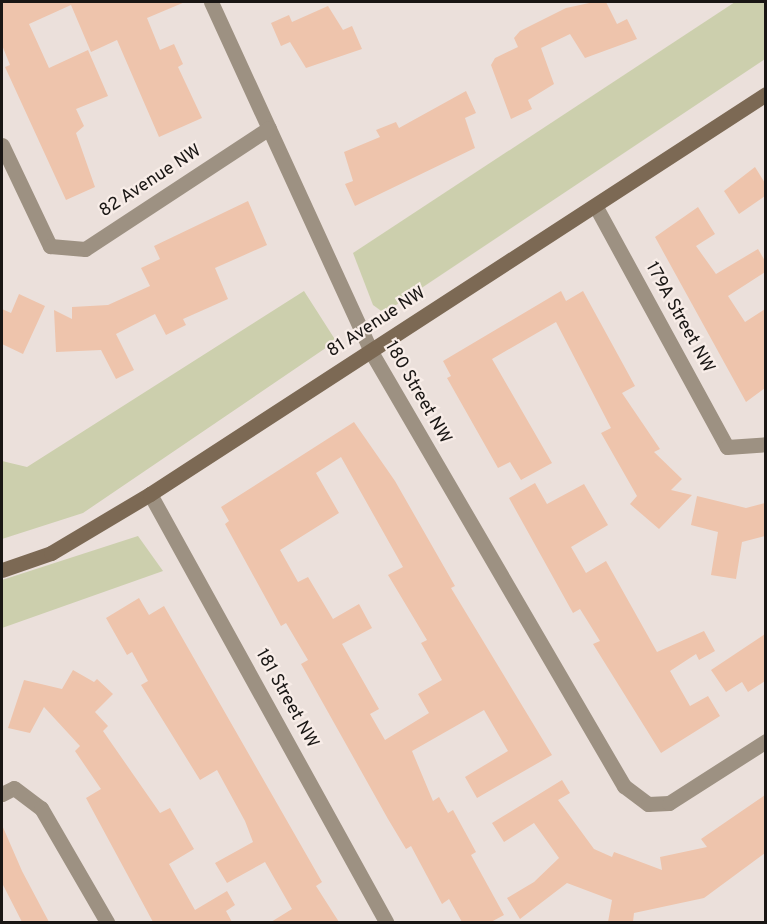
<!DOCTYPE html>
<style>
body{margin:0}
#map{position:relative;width:767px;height:924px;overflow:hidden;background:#ebe0db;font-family:Overpass,sans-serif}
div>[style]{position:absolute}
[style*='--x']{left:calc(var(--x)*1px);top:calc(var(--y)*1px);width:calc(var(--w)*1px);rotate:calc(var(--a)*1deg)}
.green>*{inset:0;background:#cccfad}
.building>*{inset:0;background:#eec4ac}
.street>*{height:15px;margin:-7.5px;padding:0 7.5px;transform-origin:7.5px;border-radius:7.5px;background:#9d9182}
.secondary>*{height:15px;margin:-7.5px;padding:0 7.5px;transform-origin:7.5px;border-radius:7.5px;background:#7c6954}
span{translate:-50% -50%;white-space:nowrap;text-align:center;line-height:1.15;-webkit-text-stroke:4.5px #f8ede8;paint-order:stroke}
.street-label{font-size:18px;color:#191614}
.frame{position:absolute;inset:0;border:3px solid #191614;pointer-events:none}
</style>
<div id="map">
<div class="green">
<div style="clip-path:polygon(735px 2px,765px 2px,765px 59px,384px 313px,373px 305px,353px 253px)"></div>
<div style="clip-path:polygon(304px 291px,336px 341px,83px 513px,2px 539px,2px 461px,27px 467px)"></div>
<div style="clip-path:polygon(138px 536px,163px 571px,2px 628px,2px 580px)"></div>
</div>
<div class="building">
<div style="clip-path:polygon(2px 2px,185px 2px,147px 18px,160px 50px,174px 44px,183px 64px,178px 67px,202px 118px,159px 137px,117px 40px,91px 52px,71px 5px,29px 24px,49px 68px,88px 50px,108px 96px,76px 109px,84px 126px,76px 133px,95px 187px,66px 200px,5px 67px,10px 65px,2px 45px)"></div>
<div style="clip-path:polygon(594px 2px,606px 2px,617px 24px,627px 19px,637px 39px,585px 58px,570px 34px,541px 48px,554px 84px,528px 100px,532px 109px,511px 119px,491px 65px,495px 58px,518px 47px,514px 38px,520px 31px,566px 8px)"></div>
<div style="clip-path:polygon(328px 6px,343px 30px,352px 26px,362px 49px,306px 68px,290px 42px,281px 46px,271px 23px,289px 15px,292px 22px)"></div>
<div style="clip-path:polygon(466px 91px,476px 113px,465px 118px,475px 148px,355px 206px,345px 184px,353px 181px,344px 152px,380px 137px,376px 130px,396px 122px,399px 128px)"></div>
<div style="clip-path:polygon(755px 167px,765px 183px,765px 196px,739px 214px,724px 191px)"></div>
<div style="clip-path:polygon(248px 201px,267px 245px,215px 268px,228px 299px,183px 319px,186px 325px,166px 335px,155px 314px,116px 334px,134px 370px,116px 379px,101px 350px,56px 352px,54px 310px,72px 319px,72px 307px,108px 305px,150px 286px,141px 268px,160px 259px,154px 246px)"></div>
<div style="clip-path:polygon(698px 207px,715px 234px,696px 246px,716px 274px,758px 249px,765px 261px,765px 272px,728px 296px,745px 322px,765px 309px,765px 388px,746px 402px,655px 237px)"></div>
<div style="clip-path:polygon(561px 291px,566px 301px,583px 291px,635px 386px,622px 393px,660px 449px,654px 452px,682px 479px,671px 490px,692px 495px,659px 529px,630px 504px,637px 496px,601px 433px,611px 428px,556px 322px,492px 359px,552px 463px,521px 480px,510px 462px,498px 468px,447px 378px,451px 376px,443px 361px)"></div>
<div style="clip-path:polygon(19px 294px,45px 306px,23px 354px,2px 344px,2px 309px,11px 313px)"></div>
<div style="clip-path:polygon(evenodd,354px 422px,395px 481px,455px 586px,451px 588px,552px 755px,477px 798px,465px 777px,508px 751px,484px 710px,412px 751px,433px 801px,439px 797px,448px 813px,453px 810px,476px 852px,471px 855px,504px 915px,491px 922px,462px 922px,449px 899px,442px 904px,411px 846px,406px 849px,388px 819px,301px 664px,308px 660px,286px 623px,281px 626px,225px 524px,229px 521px,221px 507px,354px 422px,341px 457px,403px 567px,388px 575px,427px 640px,421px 643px,442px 680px,418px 694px,429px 713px,385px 740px,370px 714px,379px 709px,342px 644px,372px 628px,359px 604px,333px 619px,308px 577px,298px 582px,280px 550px,339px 513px,316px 473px,341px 457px)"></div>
<div style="clip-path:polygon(535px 483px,547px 504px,584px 484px,608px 525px,571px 547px,586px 573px,606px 561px,657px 652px,704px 631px,715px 651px,699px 660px,696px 654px,670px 671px,690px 706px,708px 696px,720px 716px,661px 753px,593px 644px,600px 641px,580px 609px,573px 613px,509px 498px)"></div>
<div style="clip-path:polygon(697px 496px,746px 508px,765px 503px,765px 536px,742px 542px,736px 579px,711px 575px,718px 532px,691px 525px)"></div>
<div style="clip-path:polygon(139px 598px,149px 615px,164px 606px,322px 882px,316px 886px,339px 922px,271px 922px,292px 909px,265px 862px,227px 883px,215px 863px,253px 842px,245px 821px,217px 770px,200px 780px,141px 685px,148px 681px,132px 652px,127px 655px,106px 618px)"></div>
<div style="clip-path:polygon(765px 634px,765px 681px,748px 692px,742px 682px,726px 692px,711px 670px)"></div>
<div style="clip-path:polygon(73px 670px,94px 682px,97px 679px,113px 694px,95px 712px,108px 726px,103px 731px,160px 813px,170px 808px,194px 849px,169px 864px,195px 910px,227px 891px,235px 905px,226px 911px,232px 922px,153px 922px,86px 798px,101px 789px,75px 751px,80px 746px,44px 707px,30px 733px,8px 728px,24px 680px,62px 689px)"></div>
<div style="clip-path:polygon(562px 780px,570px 793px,558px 800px,594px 849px,612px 857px,614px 852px,662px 870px,660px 857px,707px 847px,701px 839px,765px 795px,765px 853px,704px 898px,634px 913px,633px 922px,608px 922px,612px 900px,567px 883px,520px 919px,507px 898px,534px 882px,559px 858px,534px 823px,504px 842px,492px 823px)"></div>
<div style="clip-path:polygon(2px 825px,22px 871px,49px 922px,22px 922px,2px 883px)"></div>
</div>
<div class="street">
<div style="--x:211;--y:2;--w:383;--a:65.4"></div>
<div style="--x:370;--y:350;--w:505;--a:59.78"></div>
<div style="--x:624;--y:786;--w:30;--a:37"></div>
<div style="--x:648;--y:804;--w:21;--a:-3"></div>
<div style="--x:669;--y:803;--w:115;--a:-32.6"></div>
<div style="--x:2;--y:145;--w:112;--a:64.6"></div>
<div style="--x:50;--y:246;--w:35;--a:5"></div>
<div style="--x:85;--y:249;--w:220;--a:-33.3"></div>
<div style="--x:596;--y:207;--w:273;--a:61.4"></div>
<div style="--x:727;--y:447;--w:39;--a:-4"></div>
<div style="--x:150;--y:494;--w:489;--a:61.1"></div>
<div style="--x:2;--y:794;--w:13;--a:-27"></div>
<div style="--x:14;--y:788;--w:34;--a:37"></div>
<div style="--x:41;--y:808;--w:132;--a:59.9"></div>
</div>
<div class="secondary">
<div style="--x:2;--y:570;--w:52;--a:-19.1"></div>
<div style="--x:51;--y:553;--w:115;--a:-30.8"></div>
<div style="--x:150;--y:494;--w:734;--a:-33"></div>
</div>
<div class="street-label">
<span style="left:151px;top:182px;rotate:-33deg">82 Avenue NW</span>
<span style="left:679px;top:318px;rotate:61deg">179A Street NW</span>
<span style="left:377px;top:323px;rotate:-33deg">81 Avenue NW</span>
<span style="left:417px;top:393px;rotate:60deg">180 Street NW</span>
<span style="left:286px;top:699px;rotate:61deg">181 Street NW</span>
</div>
<div class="frame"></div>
</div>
